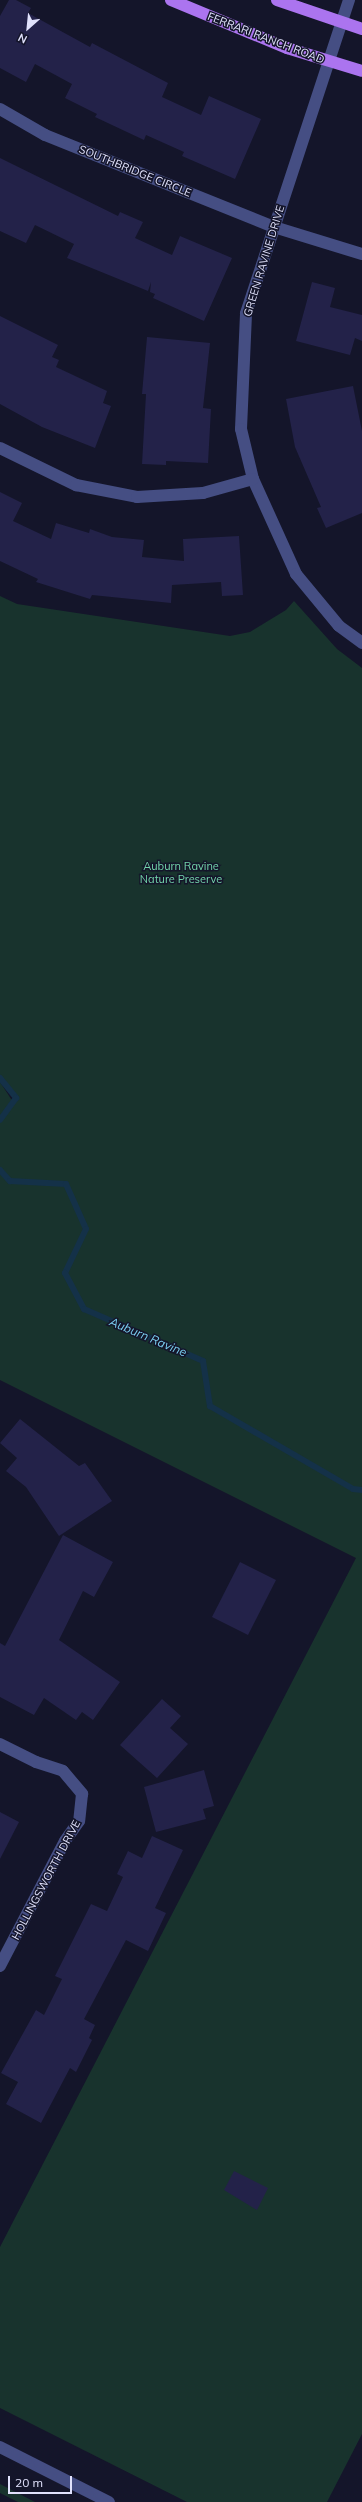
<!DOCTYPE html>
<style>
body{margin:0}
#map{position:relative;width:362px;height:2502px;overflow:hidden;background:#14152a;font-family:Mulish,sans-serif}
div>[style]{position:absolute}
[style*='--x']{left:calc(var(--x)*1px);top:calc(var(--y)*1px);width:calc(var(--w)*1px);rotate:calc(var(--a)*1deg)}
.green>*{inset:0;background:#18332d}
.stream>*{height:6px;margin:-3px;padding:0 3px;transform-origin:3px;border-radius:3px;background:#143148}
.building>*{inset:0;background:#232249}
.minor>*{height:12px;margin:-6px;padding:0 6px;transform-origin:6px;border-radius:6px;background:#454e83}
.major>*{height:12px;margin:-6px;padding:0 6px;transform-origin:6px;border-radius:6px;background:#ab74ef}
span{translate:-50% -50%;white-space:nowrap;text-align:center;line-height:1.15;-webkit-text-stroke:3px #14152a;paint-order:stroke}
.street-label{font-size:11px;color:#e1e2fc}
.park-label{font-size:11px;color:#73d5ab}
.water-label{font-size:12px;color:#7acff0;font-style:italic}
.north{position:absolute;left:8px;top:8px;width:40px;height:40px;-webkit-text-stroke:3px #14152a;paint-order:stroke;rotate:207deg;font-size:11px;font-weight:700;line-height:16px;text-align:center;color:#e1e2fc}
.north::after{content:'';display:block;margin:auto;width:14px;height:18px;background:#e1e2fc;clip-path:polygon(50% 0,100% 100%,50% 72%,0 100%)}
.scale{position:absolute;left:8px;top:2476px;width:64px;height:18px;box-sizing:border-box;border:2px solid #e1e2fc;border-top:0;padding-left:5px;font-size:12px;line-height:14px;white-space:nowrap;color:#e1e2fc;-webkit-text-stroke:3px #14152a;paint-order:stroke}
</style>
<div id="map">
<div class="green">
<div style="clip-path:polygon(0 596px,17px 604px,230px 636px,250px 632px,286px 610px,294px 601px,337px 649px,362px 668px,362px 2434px,327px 2502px,187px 2502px,0 2408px,0 2247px,356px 1558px,0 1380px,0 1082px,13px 1102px,16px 1098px,0 1078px)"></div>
<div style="clip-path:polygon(0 2484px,35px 2502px,18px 2502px,0 2493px)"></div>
</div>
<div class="stream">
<div style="--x:0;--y:1078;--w:26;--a:51"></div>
<div style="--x:16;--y:1098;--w:27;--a:126"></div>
<div style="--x:0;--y:1170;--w:15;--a:48"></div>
<div style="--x:10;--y:1181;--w:56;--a:3.1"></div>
<div style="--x:66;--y:1184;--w:49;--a:66"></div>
<div style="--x:86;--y:1229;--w:49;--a:115.5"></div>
<div style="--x:65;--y:1273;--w:41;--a:62.2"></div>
<div style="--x:84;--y:1309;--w:130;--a:23.6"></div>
<div style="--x:203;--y:1361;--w:46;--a:81.2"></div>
<div style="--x:210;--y:1406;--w:165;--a:30.1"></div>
<div style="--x:353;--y:1489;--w:9;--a:6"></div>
</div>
<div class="building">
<div style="clip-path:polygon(9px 0,16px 0,31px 8px,28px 13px,90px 47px,92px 43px,168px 83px,162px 97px,201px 115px,209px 96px,261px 119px,235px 179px,182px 156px,184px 152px,146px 135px,144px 140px,95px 117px,97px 114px,65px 98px,72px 84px,35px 64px,26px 82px,0 68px,0 16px)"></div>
<div style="clip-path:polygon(0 158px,118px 216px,120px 212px,143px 222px,135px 238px,172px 255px,180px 236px,232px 258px,204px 321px,153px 298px,155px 294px,150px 292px,151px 282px,148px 291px,67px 258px,74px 244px,35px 225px,26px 243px,0 231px)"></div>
<div style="clip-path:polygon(312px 282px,335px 288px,330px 307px,362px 315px,362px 341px,355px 338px,350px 355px,296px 341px)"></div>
<div style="clip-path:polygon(0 316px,58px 345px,52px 357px,59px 360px,56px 367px,107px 391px,103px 403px,111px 406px,95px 448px,42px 427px,0 404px)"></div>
<div style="clip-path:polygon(147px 337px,210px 343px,203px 408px,211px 409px,208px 463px,166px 461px,166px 465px,142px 464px,146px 394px,142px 394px)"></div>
<div style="clip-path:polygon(353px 386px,362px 431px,362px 513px,326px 528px,317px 508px,321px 507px,295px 447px,286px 399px)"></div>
<div style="clip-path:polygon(0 492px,22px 503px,13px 521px,51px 539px,56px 523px,89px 533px,90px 529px,112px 537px,144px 540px,142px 557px,184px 561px,183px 539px,239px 536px,243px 595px,222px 596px,221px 582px,172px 585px,171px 603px,92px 595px,90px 599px,36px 582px,38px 579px,0 561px)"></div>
<div style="clip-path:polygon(20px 1419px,79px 1466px,85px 1463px,112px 1501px,59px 1536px,26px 1487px,6px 1471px,17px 1458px,0 1443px)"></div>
<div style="clip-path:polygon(63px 1535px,113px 1562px,94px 1597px,83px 1591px,59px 1640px,120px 1682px,93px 1720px,82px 1712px,76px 1720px,44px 1698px,34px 1715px,0 1697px,0 1643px,5px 1646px)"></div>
<div style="clip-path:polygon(240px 1562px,276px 1580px,248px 1635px,212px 1617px)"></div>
<div style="clip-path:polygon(162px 1699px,181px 1716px,170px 1728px,188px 1744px,157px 1778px,120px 1745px)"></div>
<div style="clip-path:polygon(204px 1770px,214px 1806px,203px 1809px,206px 1819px,156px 1832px,144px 1787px)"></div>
<div style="clip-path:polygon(0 1812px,19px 1822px,0 1859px)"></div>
<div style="clip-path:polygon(152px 1836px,183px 1850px,155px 1908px,166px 1913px,148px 1951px,126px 1940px,84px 2019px,95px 2025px,89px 2038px,92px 2040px,76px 2072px,70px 2068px,41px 2123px,6px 2104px,18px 2082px,1px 2073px,36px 2010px,44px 2015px,62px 1979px,55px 1976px,91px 1904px,107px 1911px,123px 1877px,117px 1874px,128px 1851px,142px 1858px)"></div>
<div style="clip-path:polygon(234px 2171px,268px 2188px,257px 2210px,224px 2190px)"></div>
</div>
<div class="minor">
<div style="--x:349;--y:0;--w:330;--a:108.2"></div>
<div style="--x:246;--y:314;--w:115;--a:92.5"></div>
<div style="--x:241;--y:429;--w:51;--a:76.5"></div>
<div style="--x:253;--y:479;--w:104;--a:65.6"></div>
<div style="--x:296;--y:574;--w:67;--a:50.4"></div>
<div style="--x:339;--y:626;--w:29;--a:36"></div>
<div style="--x:0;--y:109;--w:52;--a:30"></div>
<div style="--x:45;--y:135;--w:247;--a:21.9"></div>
<div style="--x:274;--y:227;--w:92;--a:17.1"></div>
<div style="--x:0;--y:448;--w:85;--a:26"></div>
<div style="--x:76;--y:485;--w:62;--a:11.1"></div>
<div style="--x:137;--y:497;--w:66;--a:-3.5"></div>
<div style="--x:203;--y:493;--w:52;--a:-15.6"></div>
<div style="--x:0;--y:1744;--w:40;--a:26.6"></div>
<div style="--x:36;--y:1762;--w:28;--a:18"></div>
<div style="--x:63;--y:1771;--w:30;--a:50"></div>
<div style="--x:82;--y:1794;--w:27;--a:96"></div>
<div style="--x:79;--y:1821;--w:24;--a:125"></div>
<div style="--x:65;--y:1841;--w:141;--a:117.5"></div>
<div style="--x:0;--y:2447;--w:122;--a:26.8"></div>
</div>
<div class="major">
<div style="--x:171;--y:0;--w:126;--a:22.5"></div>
<div style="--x:287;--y:48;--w:78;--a:17"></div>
<div style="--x:277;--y:0;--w:90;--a:18.8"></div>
</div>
<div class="street-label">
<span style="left:266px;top:38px;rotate:21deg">FERRARI RANCH ROAD</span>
<span style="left:135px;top:171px;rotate:22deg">SOUTHBRIDGE CIRCLE</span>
<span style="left:264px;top:261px;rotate:-73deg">GREEN RAVINE DRIVE</span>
<span style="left:46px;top:1880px;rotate:-62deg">HOLLINGSWORTH DRIVE</span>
</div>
<div class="park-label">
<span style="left:181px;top:873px">Auburn Ravine<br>Nature Preserve</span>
</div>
<div class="water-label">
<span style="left:148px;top:1337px;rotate:23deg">Auburn Ravine</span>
</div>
<div class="north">N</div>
<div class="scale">20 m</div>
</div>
